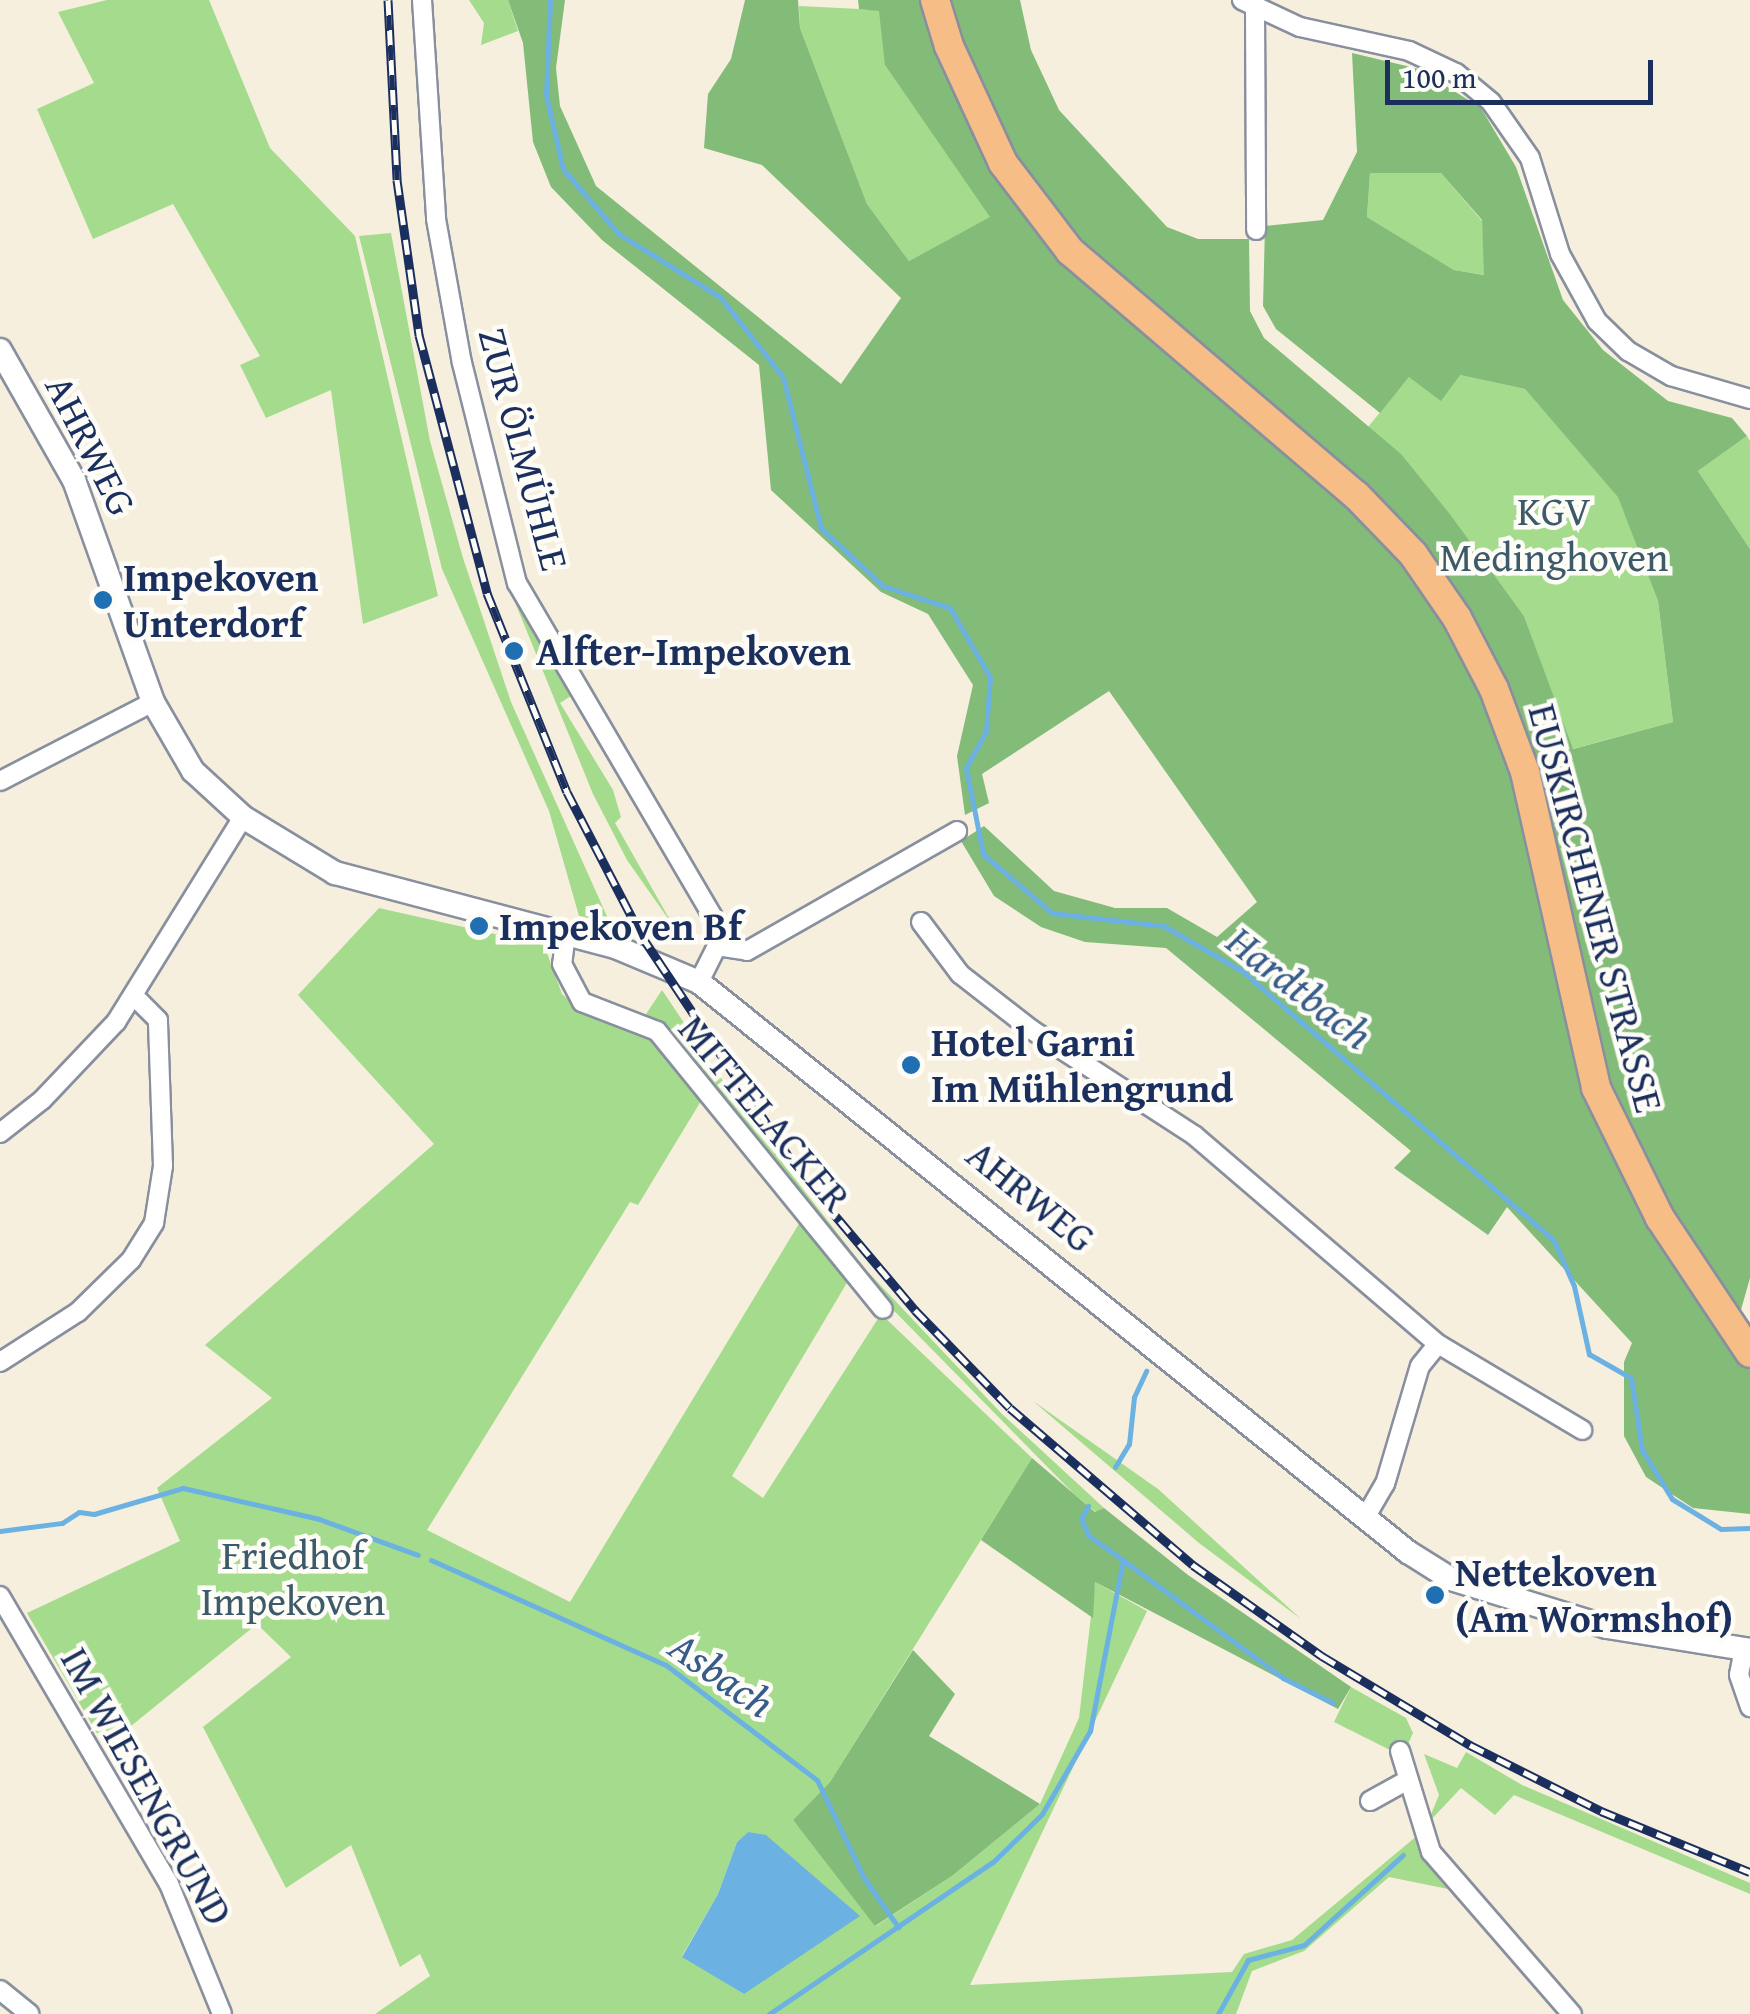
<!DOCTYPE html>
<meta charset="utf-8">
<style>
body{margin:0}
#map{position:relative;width:1750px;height:2014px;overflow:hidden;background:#f6efdd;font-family:"Gentium Book Plus",serif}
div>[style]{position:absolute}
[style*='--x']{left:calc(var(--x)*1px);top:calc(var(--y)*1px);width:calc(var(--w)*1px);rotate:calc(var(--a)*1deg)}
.green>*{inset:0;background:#a4db8c}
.forest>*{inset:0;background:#83bb78}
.water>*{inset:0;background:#6bb1e2}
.stream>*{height:5px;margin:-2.5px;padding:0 2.5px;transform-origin:2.5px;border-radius:2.5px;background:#6bb1e2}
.roads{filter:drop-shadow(2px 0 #888f9e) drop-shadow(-2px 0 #888f9e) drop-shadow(0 2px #888f9e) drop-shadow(0 -2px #888f9e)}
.minor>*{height:18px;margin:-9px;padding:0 9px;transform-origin:9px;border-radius:9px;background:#fff}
.tertiary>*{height:22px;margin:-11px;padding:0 11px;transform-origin:11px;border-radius:11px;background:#fff}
.primary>*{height:28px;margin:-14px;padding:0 14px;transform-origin:14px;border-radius:14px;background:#f6be86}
.rail>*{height:9px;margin-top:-4.5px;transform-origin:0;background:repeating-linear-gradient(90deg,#fdfcf7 0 15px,#1b2f5e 0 30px);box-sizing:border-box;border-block:2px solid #1b2f5e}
.dots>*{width:28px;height:28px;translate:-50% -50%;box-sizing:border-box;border:5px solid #fdfcf7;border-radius:50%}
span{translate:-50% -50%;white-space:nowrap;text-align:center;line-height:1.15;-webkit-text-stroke:9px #fdfcf7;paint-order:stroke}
.street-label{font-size:40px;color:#1b2f5e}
.park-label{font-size:40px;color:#3d5a6a}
.poi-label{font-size:40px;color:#1b2f5e;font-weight:700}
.left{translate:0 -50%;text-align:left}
.water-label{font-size:42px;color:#375c8c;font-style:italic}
.scale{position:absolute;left:1385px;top:60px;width:268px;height:45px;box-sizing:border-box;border:5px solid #1b2f5e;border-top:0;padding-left:12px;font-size:30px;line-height:35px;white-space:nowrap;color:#1b2f5e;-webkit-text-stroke:8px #fdfcf7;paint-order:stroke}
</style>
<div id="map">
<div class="green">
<div style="clip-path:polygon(107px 0,209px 0,270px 148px,355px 236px,438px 596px,363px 624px,331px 390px,266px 418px,240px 365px,260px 356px,173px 204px,93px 239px,37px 109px,94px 83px,58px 12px)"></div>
<div style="clip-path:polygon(469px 0,508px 0,518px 31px,481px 45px,484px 23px)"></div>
<div style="clip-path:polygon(799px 6px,880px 10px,886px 66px,991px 217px,909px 261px,867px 204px,800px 28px)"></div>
<div style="clip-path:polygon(1370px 173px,1441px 173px,1482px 221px,1485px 275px,1454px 270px,1367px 217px)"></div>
<div style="clip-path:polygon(391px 233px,430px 441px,463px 558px,511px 702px,610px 923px,579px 916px,549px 811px,442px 569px,359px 236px)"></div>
<div style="clip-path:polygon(1460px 375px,1525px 389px,1619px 497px,1658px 601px,1673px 722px,1572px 749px,1524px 616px,1453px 518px,1368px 427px,1409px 377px)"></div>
<div style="clip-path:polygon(1747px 436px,1750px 441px,1750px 549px,1698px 471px)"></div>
<div style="clip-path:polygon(508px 585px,574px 694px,560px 703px,613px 790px,621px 817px,615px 823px,674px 927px,627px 860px,593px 794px)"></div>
<div style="clip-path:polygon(evenodd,379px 908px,544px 945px,562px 994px,580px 1010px,653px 1036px,701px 1101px,638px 1205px,630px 1202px,427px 1530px,570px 1602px,800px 1222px,848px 1281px,732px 1476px,763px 1498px,881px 1314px,1032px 1458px,830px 1782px,793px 1820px,876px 1926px,952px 1876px,1040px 1804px,1079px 1718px,1095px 1582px,1147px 1611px,970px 1985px,1232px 1972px,1244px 1954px,1292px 1940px,1418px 1835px,1453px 1890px,1389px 1877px,1304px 1951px,1252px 1971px,1236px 2014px,375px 2014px,430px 1976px,420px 1954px,400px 1967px,351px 1845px,286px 1888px,203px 1727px,291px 1657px,257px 1624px,105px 1747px,27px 1613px,180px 1541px,157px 1488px,272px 1398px,205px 1345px,434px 1144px,298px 995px,379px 908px,748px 1832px,744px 1994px,682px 1956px,718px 1894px,737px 1842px,748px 1832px)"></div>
<div style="clip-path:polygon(662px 990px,752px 1124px,867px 1271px,1001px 1413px,1104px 1508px,1096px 1512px,1074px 1494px,859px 1275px,673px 1034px,646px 1014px)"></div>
<div style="clip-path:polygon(1033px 1401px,1158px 1489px,1301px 1619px,1199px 1543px)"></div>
<div style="clip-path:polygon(1351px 1687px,1406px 1718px,1413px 1733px,1406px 1748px,1392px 1751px,1334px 1722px)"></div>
<div style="clip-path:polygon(1466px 1752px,1522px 1785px,1750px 1883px,1750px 1894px,1514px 1795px,1495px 1815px,1461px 1788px,1427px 1824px,1439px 1795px,1424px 1754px,1457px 1768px)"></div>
</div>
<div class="forest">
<div style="clip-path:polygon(evenodd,508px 0,565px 0,556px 68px,560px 106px,596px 186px,841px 384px,901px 298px,762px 165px,704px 148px,708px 94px,731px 59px,745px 0,798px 0,800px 28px,867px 204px,909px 261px,990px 217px,885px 65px,879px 11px,859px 9px,858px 0,1020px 0,1031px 50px,1059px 110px,1167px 227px,1198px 239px,1249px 239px,1250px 311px,1264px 338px,1401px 454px,1453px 518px,1524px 616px,1573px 749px,1673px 722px,1658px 601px,1618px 497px,1525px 389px,1460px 375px,1441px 401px,1409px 377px,1380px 413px,1276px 329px,1263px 306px,1265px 226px,1323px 220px,1357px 152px,1352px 53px,1419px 69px,1481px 108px,1516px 167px,1563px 300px,1603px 350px,1668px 401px,1732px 418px,1747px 436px,1698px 471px,1750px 549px,1750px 1278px,1735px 1331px,1750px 1353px,1750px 1514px,1693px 1508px,1646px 1477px,1624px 1436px,1624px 1362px,1632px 1343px,1507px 1207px,1488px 1235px,1394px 1168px,1411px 1151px,1166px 948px,1085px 942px,1041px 927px,994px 896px,961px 841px,984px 826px,1054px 891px,1115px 908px,1167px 908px,1217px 937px,1257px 902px,1109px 691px,982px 774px,989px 803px,965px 815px,957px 756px,973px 685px,928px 614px,881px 592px,771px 490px,759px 365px,602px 240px,551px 187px,533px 142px,523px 43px,508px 0,1370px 173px,1441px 173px,1482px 220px,1484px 275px,1454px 270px,1367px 217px,1370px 173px)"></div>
<div style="clip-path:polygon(1032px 1458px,1095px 1512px,1104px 1508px,1188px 1575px,1351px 1687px,1338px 1709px,1095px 1582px,1093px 1618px,981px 1540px)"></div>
<div style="clip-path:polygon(913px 1650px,955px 1694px,929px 1736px,1040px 1804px,952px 1876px,875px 1926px,793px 1820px,830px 1782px)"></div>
</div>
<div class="water">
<div style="clip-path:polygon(748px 1832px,766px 1835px,860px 1916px,744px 1994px,682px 1957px,718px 1894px,737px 1842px)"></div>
</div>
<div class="stream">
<div style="--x:550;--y:0;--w:95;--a:92.4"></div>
<div style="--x:546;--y:95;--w:76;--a:77.1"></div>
<div style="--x:563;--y:169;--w:86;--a:49.3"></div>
<div style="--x:619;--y:234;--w:119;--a:32"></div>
<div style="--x:720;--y:297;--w:102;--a:51.8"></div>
<div style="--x:783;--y:377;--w:156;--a:75.9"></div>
<div style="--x:821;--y:528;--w:85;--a:43.1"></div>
<div style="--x:883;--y:586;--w:71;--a:18.2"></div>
<div style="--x:950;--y:608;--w:80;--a:59.9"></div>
<div style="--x:990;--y:677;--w:54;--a:94.2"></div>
<div style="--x:986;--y:731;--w:42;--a:118.4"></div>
<div style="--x:966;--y:768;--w:88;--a:78.8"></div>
<div style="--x:983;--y:854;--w:91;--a:40.5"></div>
<div style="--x:1052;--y:913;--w:113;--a:6.6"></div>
<div style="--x:1164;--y:926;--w:90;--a:30"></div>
<div style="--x:1242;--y:971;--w:411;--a:40.8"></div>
<div style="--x:1553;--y:1239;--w:51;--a:65.9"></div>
<div style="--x:1574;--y:1286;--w:70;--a:77.6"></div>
<div style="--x:1589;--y:1354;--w:48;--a:29.7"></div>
<div style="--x:1631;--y:1378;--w:73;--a:81.3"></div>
<div style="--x:1642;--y:1450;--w:57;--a:58.5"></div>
<div style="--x:1672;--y:1499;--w:57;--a:31.5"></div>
<div style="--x:1721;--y:1529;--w:29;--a:-2"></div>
<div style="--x:1115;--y:1467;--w:27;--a:-59"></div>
<div style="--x:1129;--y:1444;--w:47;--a:-83.9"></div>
<div style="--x:1134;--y:1397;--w:29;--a:-65"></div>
<div style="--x:0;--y:1531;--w:63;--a:-7.4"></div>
<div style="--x:62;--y:1523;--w:20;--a:-33"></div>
<div style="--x:79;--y:1512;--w:15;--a:8"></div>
<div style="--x:94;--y:1514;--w:93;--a:-16.3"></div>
<div style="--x:183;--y:1488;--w:139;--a:12.8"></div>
<div style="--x:319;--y:1519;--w:105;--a:20"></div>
<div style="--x:431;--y:1560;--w:257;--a:24.1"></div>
<div style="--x:666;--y:1665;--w:190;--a:37.3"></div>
<div style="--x:817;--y:1780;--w:109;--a:64.4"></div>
<div style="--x:864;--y:1878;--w:60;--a:55.2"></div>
<div style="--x:1123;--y:1560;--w:199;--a:36.4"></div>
<div style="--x:1283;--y:1678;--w:56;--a:26.6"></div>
<div style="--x:769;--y:2014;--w:271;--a:-34.2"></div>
<div style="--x:993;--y:1862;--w:69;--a:-44.4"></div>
<div style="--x:1042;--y:1814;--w:96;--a:-60"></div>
<div style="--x:1090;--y:1731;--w:174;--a:-79.1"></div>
<div style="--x:1123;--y:1560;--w:42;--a:-144.8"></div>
<div style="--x:1089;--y:1536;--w:19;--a:-115"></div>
<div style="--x:1081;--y:1519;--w:15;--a:-62"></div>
<div style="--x:1218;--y:2014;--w:62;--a:-60.9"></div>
<div style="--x:1248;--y:1960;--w:58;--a:-15"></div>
<div style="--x:1304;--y:1945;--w:134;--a:-42.3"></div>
</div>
<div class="roads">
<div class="minor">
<div style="--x:422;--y:0;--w:219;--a:86.3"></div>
<div style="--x:436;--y:219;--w:146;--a:79.8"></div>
<div style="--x:462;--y:363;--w:227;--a:76"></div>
<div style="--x:517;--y:583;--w:387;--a:59.6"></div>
<div style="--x:713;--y:917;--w:29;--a:82"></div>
<div style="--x:717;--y:946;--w:40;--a:116.6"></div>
<div style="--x:1242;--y:0;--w:64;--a:25"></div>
<div style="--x:1300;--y:27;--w:112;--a:12.4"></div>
<div style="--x:1409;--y:51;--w:52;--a:25.1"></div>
<div style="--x:1456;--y:73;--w:45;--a:39.6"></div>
<div style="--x:1491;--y:102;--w:68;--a:55.1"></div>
<div style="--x:1530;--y:158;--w:101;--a:72.6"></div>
<div style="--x:1560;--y:254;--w:77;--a:61.1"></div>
<div style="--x:1597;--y:321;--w:43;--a:44.1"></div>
<div style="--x:1628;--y:351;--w:50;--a:30.2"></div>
<div style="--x:1671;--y:376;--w:82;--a:16.2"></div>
<div style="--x:1255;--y:10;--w:220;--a:89.7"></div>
<div style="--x:0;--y:781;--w:172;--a:-27.3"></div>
<div style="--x:921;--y:922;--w:65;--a:53.1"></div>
<div style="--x:960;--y:974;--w:91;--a:37.9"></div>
<div style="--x:1032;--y:1030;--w:194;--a:33"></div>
<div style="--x:1195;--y:1136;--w:320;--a:40.6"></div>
<div style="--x:1438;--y:1344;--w:168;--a:30.8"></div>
<div style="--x:566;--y:933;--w:31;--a:97"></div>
<div style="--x:562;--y:964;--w:43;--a:62.2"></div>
<div style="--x:582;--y:1002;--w:80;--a:21.1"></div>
<div style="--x:657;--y:1031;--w:358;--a:50.9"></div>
<div style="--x:717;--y:946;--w:30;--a:9"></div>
<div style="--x:747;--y:951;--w:242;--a:-29.7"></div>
<div style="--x:0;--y:1133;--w:53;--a:-38.2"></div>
<div style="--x:42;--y:1100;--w:108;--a:-46.5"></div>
<div style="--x:116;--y:1022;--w:241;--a:-58.2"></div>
<div style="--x:0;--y:1362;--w:93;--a:-32.7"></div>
<div style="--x:78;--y:1312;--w:74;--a:-44.5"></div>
<div style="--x:131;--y:1260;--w:44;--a:-58.1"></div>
<div style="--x:154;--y:1223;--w:58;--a:-81"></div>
<div style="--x:163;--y:1166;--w:146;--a:-92"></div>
<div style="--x:158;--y:1020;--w:33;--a:-135"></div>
<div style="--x:1365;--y:1518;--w:39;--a:-60"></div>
<div style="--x:1385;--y:1484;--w:123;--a:-73.5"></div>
<div style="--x:1420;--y:1366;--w:28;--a:-51"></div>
<div style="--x:0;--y:1596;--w:334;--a:59.6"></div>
<div style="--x:169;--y:1884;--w:140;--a:67.8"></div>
<div style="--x:1744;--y:1649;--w:26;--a:101"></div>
<div style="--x:1739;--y:1675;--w:34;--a:71"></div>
<div style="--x:1400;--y:1751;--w:106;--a:72.9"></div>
<div style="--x:1431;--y:1852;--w:215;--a:49"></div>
<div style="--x:1370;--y:1801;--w:43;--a:-28.9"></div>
<div style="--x:0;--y:1990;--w:38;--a:39"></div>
</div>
<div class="tertiary">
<div style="--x:0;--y:350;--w:150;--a:60.4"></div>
<div style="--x:74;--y:480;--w:236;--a:70.4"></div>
<div style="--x:153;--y:702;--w:80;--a:59.9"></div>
<div style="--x:193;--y:771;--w:68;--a:42.6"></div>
<div style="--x:243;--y:817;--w:108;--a:31.3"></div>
<div style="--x:335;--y:873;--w:293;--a:14.8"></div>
<div style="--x:618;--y:948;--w:88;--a:22.8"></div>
<div style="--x:699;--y:982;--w:910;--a:38.8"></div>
<div style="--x:1408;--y:1552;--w:51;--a:32.1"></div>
<div style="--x:1451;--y:1579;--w:163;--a:17.1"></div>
<div style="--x:1607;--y:1627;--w:145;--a:9.1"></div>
</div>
<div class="primary">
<div style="--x:935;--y:0;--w:48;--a:73.1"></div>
<div style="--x:949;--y:46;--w:129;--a:65.2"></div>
<div style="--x:1003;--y:163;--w:111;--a:52.7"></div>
<div style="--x:1070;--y:251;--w:376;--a:40.5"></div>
<div style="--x:1356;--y:495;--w:82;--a:46"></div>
<div style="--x:1413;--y:554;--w:78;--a:55.5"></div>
<div style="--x:1457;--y:618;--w:80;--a:62.5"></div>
<div style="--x:1494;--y:689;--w:89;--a:69.5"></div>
<div style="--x:1525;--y:772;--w:324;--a:77.3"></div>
<div style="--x:1596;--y:1088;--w:145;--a:63.8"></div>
<div style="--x:1660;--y:1218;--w:162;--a:56.3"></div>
</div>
</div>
<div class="rail">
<div style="--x:388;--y:0;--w:180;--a:87.1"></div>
<div style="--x:397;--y:180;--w:157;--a:81.9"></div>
<div style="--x:419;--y:335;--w:267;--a:75.2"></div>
<div style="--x:487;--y:593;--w:214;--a:68.1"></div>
<div style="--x:567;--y:792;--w:161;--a:62.6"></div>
<div style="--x:641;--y:935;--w:288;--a:56.3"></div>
<div style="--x:801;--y:1175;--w:177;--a:49.8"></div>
<div style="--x:915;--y:1310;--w:136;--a:45.9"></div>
<div style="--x:1010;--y:1408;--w:241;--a:40.6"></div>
<div style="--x:1193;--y:1565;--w:158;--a:35.2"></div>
<div style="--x:1322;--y:1656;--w:173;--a:31"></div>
<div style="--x:1470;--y:1745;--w:147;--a:26.7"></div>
<div style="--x:1601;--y:1811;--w:161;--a:22.3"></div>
</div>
<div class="dots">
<div style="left:103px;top:600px;background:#1f6fb2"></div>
<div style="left:514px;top:651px;background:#1f6fb2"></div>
<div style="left:479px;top:926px;background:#1f6fb2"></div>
<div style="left:911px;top:1065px;background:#1f6fb2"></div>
<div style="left:1435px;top:1595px;background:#1f6fb2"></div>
</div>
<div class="street-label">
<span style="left:91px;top:445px;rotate:63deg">AHRWEG</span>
<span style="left:524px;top:449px;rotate:75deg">ZUR ÖLMÜHLE</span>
<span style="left:1596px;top:908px;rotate:75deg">EUSKIRCHENER STRASSE</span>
<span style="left:765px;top:1113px;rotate:50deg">MITTELACKER</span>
<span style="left:1031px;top:1196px;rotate:39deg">AHRWEG</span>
<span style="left:147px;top:1786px;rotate:61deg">IM WIESENGRUND</span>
</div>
<div class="park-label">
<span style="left:1554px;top:534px">KGV<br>Medinghoven</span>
<span style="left:293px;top:1578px">Friedhof<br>Impekoven</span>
</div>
<div class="poi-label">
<span class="left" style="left:123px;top:600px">Impekoven<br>Unterdorf</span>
<span class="left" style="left:536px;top:651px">Alfter-Impekoven</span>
<span class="left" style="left:499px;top:926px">Impekoven Bf</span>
<span class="left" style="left:931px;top:1065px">Hotel Garni<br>Im Mühlengrund</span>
<span class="left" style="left:1455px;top:1595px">Nettekoven<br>(Am Wormshof)</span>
</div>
<div class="water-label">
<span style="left:1300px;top:987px;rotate:38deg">Hardtbach</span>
<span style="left:722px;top:1674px;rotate:35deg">Asbach</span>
</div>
<div class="scale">100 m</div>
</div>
